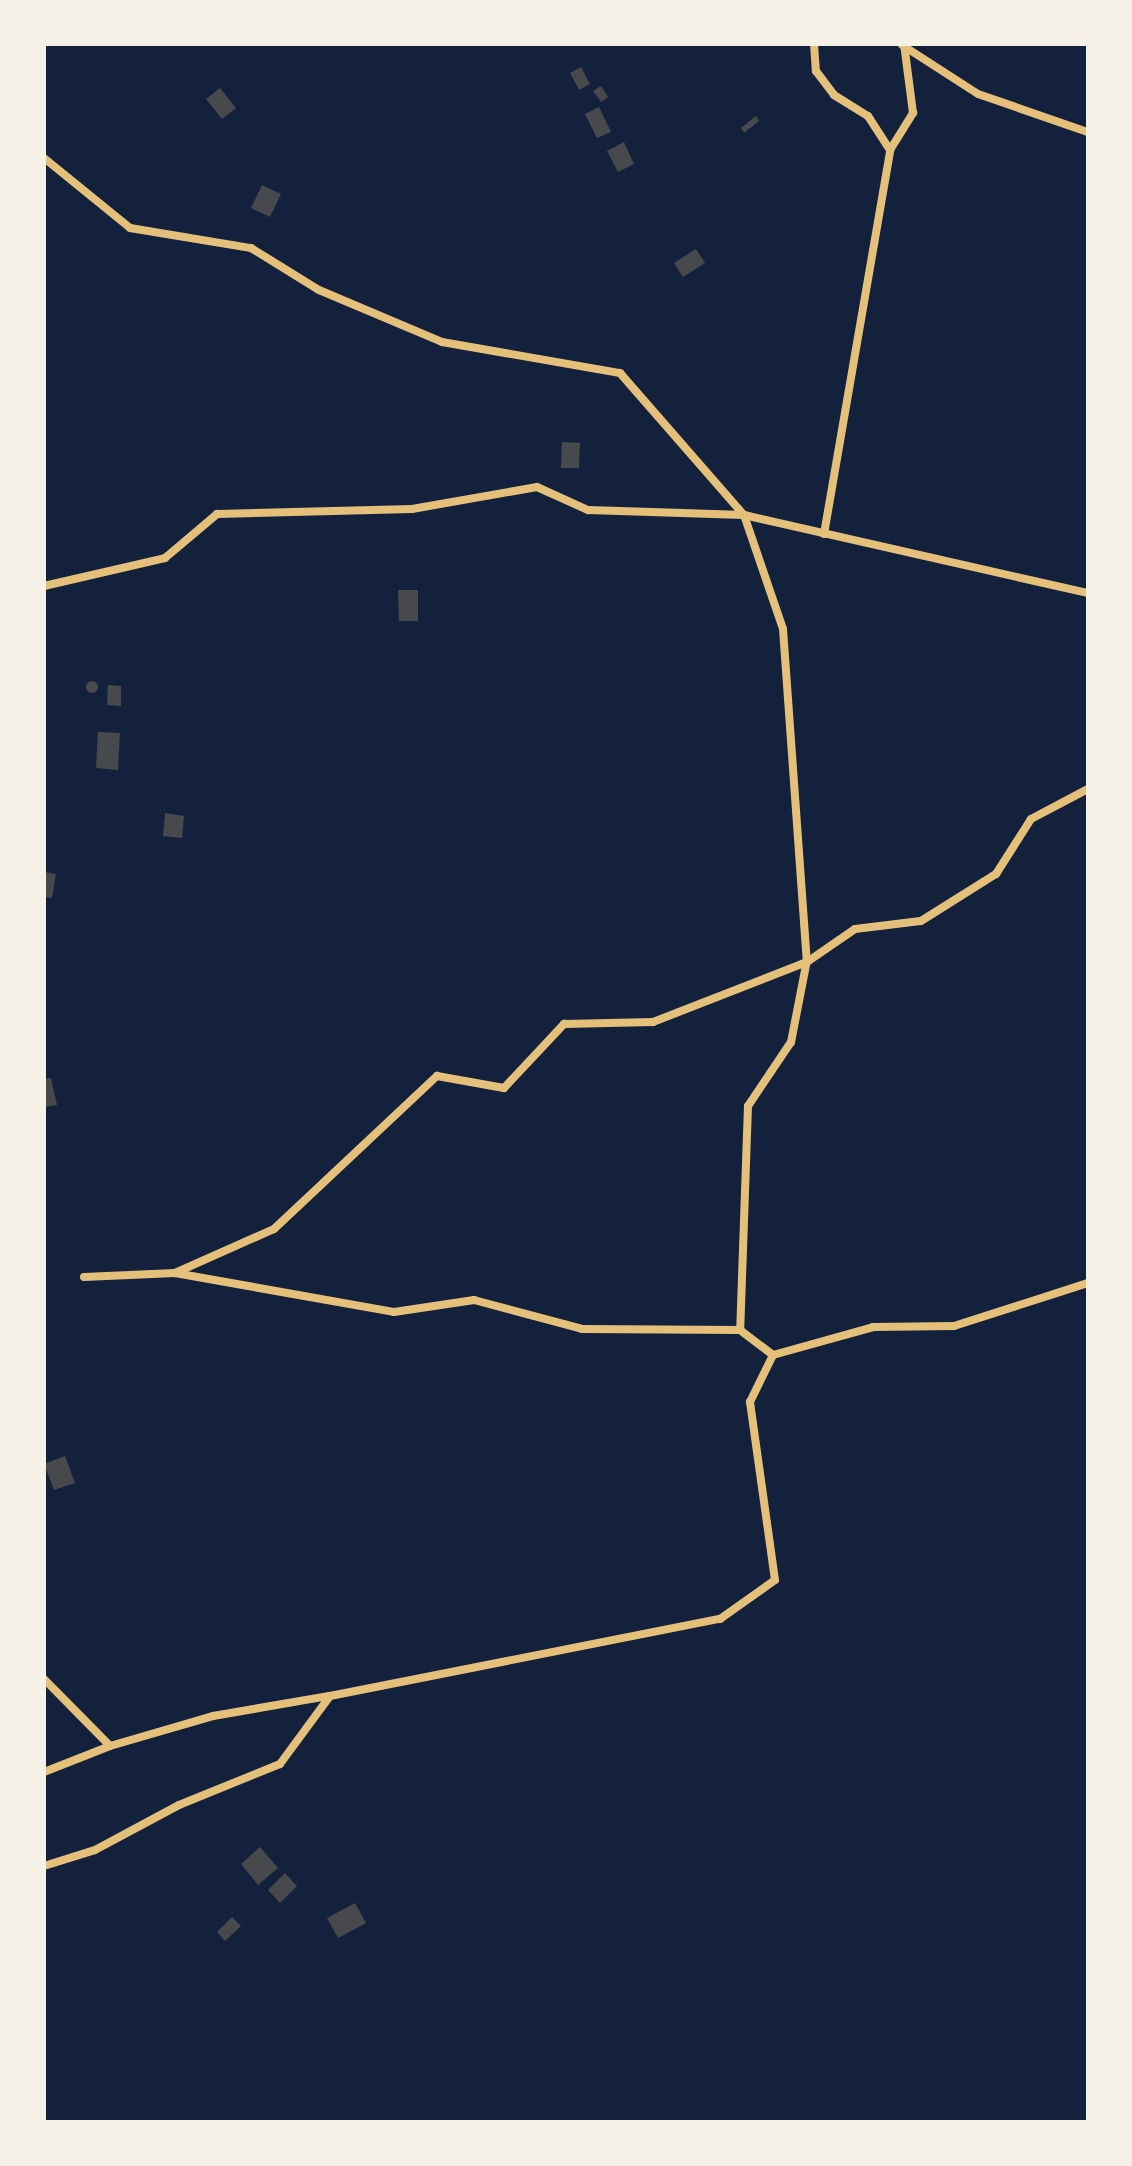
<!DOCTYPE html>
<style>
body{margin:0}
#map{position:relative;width:1132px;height:2166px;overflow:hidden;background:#14213d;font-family:Literata,serif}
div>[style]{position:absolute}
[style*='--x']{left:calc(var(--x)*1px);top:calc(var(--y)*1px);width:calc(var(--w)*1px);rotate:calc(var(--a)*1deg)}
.building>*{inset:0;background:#48494c}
.round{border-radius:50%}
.minor>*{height:8px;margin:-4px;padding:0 4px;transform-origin:4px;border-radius:4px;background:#e5c07b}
span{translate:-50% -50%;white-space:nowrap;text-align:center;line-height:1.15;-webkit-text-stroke:8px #f6f1e7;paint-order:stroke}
.frame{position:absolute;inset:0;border:46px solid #f6f1e7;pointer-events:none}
</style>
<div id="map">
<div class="building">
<div style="clip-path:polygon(581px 67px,590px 84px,579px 90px,570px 73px)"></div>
<div style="clip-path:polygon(601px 86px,608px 97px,601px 102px,593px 91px)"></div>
<div style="clip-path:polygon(220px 88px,236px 108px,222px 119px,206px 99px)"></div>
<div style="clip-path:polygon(599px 107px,611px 132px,597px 138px,585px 114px)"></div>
<div style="clip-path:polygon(756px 116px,759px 121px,744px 133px,741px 128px)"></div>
<div style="clip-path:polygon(624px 142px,634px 164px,618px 172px,607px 151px)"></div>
<div style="clip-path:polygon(262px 185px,281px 194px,270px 217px,251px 208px)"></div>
<div style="clip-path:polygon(696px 249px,705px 263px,683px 277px,674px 263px)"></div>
<div style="clip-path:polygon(562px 442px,580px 443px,579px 468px,561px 468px)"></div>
<div style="clip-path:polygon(398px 590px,418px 590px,418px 621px,399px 621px)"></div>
<div class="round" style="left:86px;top:681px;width:12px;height:12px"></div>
<div style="clip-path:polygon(108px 685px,121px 686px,121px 706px,107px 705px)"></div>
<div style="clip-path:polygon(98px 732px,120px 733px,118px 770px,96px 768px)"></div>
<div style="clip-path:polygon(165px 813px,184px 816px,182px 838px,163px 836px)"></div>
<div style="clip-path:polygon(44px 872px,56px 874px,52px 898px,44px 897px)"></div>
<div style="clip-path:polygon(51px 1078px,57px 1105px,44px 1107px,44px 1079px)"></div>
<div style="clip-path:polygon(65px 1456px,75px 1483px,54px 1490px,44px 1464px)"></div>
<div style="clip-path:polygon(260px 1847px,278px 1868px,258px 1885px,241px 1864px)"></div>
<div style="clip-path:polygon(285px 1873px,297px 1886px,280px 1903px,268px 1890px)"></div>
<div style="clip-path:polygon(355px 1903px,366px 1923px,338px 1938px,327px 1918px)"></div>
<div style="clip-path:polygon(232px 1917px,241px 1926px,225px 1941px,217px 1932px)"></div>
</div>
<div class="minor">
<div style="--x:814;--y:44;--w:27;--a:86"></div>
<div style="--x:816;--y:71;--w:30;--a:53"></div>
<div style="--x:834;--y:95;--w:40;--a:32"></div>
<div style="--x:868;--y:116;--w:40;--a:57.1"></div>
<div style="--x:902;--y:45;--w:90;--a:32.8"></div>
<div style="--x:978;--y:94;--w:116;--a:19.1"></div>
<div style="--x:44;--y:158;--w:111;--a:39.1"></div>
<div style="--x:130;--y:228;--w:123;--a:9.4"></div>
<div style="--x:251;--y:248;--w:80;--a:31.7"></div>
<div style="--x:319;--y:290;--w:134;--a:22.9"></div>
<div style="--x:442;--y:342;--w:181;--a:9.9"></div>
<div style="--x:620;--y:373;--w:189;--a:48.9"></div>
<div style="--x:744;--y:515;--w:120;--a:71.1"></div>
<div style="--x:783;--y:629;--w:332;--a:85.9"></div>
<div style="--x:807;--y:960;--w:84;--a:101"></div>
<div style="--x:791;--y:1042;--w:77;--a:123.9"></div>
<div style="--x:748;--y:1106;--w:224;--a:92"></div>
<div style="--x:824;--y:534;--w:390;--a:-80.2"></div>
<div style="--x:890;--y:150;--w:44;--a:-58.1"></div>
<div style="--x:913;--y:113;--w:70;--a:-97.4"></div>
<div style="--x:44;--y:586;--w:124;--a:-13"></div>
<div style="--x:165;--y:558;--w:68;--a:-40.2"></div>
<div style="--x:217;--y:514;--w:195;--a:-1.5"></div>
<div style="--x:412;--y:509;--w:127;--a:-10"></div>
<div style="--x:537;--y:487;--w:56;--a:24.3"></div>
<div style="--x:588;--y:510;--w:156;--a:1.8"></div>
<div style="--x:744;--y:515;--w:353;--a:12.8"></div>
<div style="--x:175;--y:1273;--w:222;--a:10.1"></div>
<div style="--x:394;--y:1312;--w:81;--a:-8.5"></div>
<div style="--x:474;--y:1300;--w:112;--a:15"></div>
<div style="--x:582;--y:1329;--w:158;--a:0.4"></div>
<div style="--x:740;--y:1330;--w:41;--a:37.1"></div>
<div style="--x:84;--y:1277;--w:91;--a:-2.5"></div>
<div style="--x:175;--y:1273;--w:108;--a:-24"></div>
<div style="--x:274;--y:1229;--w:224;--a:-43.2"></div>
<div style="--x:437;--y:1076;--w:68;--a:10.2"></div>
<div style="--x:504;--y:1088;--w:88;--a:-46.8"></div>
<div style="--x:564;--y:1024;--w:89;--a:-1.3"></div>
<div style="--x:653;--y:1022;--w:165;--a:-21.3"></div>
<div style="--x:807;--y:962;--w:58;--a:-34.5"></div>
<div style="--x:855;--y:929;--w:66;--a:-6.9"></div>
<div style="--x:921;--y:921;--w:89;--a:-32.1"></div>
<div style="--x:996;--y:874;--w:65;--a:-57.5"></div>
<div style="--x:1031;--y:819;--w:64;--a:-27.8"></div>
<div style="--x:44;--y:1679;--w:94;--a:45.4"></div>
<div style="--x:110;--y:1746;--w:107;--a:-16.2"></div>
<div style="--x:213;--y:1716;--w:118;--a:-9.8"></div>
<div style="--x:44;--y:1772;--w:71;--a:-21.5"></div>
<div style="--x:44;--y:1866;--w:53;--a:-17.4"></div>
<div style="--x:95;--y:1850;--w:95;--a:-28.2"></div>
<div style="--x:179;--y:1805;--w:109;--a:-22.1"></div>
<div style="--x:280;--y:1764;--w:84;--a:-53.7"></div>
<div style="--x:330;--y:1696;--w:398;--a:-11.2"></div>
<div style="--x:720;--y:1619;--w:67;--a:-35.3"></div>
<div style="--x:775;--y:1580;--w:180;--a:-98"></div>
<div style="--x:750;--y:1402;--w:52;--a:-63.9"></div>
<div style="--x:773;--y:1355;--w:104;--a:-15.6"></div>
<div style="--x:873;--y:1327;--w:81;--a:-0.7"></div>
<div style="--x:954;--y:1326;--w:141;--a:-17.8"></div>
</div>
<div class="frame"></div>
</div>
